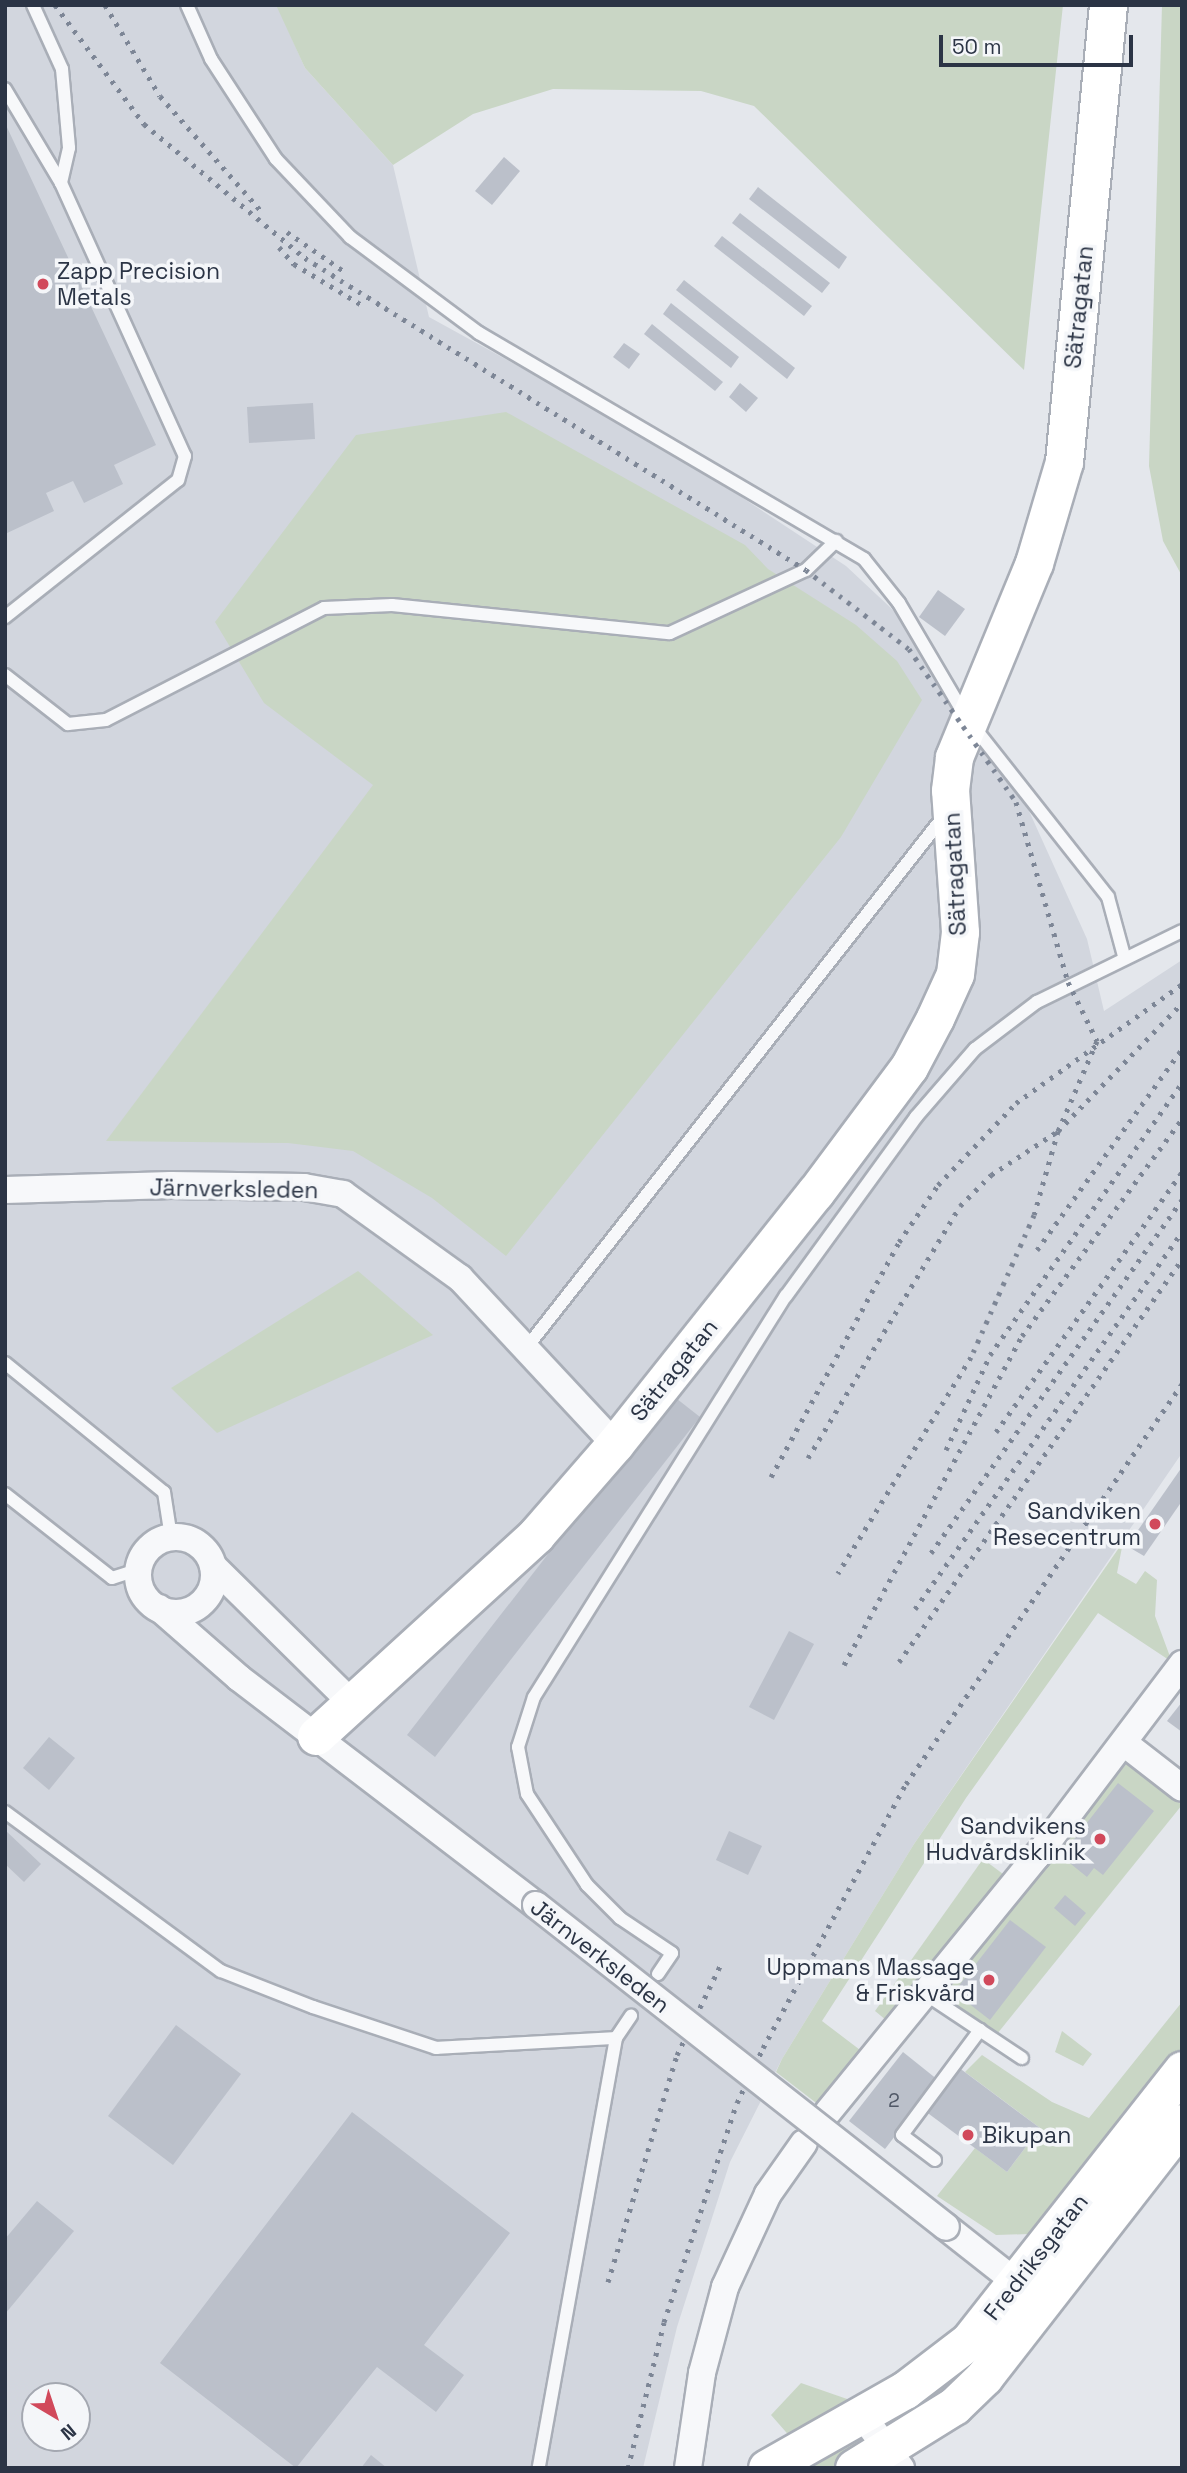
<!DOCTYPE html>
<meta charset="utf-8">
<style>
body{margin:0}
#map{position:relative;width:1187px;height:2473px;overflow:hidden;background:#e4e7ec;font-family:"Space Grotesk",sans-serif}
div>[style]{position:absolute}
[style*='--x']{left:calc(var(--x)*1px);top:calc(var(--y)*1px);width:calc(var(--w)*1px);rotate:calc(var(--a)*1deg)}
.built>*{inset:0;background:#d2d6de}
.green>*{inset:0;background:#c9d6c5}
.building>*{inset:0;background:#bbc0ca}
.roads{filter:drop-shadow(2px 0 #a9aeb7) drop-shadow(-2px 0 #a9aeb7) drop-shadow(0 2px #a9aeb7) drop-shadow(0 -2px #a9aeb7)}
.lane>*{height:12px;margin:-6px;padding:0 6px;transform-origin:6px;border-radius:6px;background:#f7f8fa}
.street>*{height:26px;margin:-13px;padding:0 13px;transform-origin:13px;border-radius:13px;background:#f7f8fa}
.street>.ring{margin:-13px;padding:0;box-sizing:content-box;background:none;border:26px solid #f7f8fa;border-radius:50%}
.secondary>*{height:37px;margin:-18.5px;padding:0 18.5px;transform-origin:18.5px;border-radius:18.5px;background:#fff}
.rail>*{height:5px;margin-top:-2.5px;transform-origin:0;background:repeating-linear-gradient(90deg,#7d8696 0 3.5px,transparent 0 10.5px)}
.bridges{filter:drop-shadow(2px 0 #a9aeb7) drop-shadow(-2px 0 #a9aeb7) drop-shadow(0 2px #a9aeb7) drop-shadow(0 -2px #a9aeb7)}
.street-bridge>*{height:26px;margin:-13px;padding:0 13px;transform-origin:13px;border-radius:13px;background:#f7f8fa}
.dots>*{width:19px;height:19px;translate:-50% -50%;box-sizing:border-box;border:4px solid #f4f6f9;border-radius:50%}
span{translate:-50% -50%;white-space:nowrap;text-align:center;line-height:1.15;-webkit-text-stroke:7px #f4f6f9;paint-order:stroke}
.number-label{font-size:19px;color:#4f5766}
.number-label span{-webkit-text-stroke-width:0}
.poi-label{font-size:23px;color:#2b3445}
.left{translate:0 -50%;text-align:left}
.right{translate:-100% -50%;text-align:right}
.street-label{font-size:23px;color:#2b3445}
.frame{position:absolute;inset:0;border:7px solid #2b3445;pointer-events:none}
.north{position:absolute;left:21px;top:2382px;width:70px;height:70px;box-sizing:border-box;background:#f4f6f9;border:2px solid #a4a8b1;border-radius:50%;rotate:141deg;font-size:19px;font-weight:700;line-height:28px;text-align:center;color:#2b3445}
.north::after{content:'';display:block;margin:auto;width:24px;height:32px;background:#d1495b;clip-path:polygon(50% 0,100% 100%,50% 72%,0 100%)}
.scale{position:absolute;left:939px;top:35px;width:194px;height:32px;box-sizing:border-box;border:4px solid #2b3445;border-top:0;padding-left:9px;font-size:21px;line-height:24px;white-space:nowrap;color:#2b3445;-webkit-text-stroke:5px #f4f6f9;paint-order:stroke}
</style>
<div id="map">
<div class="built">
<div style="clip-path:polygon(evenodd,5px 5px,277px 5px,305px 68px,393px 165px,429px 317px,667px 448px,846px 566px,892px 609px,937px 656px,1015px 780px,1087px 939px,1104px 1011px,1182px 960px,1182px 1453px,914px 1844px,782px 2059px,730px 2162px,677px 2327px,643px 2468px,5px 2468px,5px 5px,35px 2396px,77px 2396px,77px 2438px,35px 2438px,35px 2396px)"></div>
</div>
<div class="green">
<div style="clip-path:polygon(276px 5px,1063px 5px,1024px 370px,754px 106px,701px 91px,553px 89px,473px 114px,393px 165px,305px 68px)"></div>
<div style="clip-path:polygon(1162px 5px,1182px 5px,1182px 576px,1163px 541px,1149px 466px)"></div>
<div style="clip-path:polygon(506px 412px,745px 545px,768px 569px,856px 625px,897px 661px,922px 700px,841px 837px,506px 1256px,432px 1198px,353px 1151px,288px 1143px,106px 1141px,373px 785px,264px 703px,215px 622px,356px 435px)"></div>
<div style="clip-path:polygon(358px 1271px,433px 1335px,217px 1433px,171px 1388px)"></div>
<div style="clip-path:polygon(1123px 1542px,1117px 1573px,1136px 1584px,1145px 1571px,1157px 1580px,1155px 1616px,1172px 1662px,1098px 1613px,966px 1798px,822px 2021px,872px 2059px,828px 2112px,776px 2072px,782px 2059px,914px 1844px)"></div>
<div style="clip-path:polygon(1127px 1763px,1182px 1805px,993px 2039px,938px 2002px)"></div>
<div style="clip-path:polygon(983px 1859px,1015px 1883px,897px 2029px,875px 2011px)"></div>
<div style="clip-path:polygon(1182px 2002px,1182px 2052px,1053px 2214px,1028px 2234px,996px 2235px,937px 2196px,975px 2148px,1007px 2172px,1040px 2128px,965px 2072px,982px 2055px,1052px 2102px,1089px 2118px)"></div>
<div style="clip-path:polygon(1062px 2031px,1092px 2054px,1083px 2066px,1055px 2052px)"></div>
<div style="clip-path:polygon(1010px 2343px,854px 2468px,767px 2468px,800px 2448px,771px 2415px,801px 2383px,850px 2400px,905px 2390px)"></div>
</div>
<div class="building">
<div style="clip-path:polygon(5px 123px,156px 445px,114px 465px,123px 484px,84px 503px,73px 481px,46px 493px,54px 511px,5px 534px)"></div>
<div style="clip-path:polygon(504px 157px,520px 171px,492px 205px,475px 191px)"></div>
<div style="clip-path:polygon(758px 187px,847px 257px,839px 269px,749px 199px)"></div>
<div style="clip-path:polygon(740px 213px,830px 283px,822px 293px,732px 223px)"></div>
<div style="clip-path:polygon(722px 236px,812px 306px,804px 316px,714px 246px)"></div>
<div style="clip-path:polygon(684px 280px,795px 368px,787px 379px,676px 290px)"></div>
<div style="clip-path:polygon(671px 303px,739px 357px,731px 368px,663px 314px)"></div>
<div style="clip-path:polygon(652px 324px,723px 382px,715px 391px,644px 334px)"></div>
<div style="clip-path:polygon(624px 343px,640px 354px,629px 369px,613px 357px)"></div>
<div style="clip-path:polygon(740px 383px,758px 398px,746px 412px,729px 397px)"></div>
<div style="clip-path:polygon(313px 403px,315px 439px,249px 443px,247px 407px)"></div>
<div style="clip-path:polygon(938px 590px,965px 609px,945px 636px,919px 617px)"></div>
<div style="clip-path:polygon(672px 1395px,700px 1417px,435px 1757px,407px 1735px)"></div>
<div style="clip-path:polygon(1182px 1467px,1182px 1501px,1144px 1556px,1127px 1546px)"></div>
<div style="clip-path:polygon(789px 1631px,814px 1644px,774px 1720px,749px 1707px)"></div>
<div style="clip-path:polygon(1182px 1702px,1182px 1732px,1167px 1721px)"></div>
<div style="clip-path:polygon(49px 1737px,75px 1758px,49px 1790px,23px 1768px)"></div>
<div style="clip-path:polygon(1118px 1783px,1154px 1811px,1103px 1875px,1094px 1868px,1087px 1877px,1061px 1856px)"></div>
<div style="clip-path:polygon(5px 1830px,41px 1864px,24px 1882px,5px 1864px)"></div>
<div style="clip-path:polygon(729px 1831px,762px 1846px,748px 1875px,716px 1860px)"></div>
<div style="clip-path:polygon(1065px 1895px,1086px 1913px,1075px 1926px,1054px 1908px)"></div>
<div style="clip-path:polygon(1010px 1920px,1046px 1947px,990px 2020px,954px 1992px)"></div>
<div style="clip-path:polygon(176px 2025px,241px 2074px,173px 2165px,108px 2116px)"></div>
<div style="clip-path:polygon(903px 2052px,938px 2080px,885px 2149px,849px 2121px)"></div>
<div style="clip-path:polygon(958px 2067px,1040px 2128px,1007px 2172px,925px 2111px)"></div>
<div style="clip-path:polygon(352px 2112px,510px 2233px,424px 2345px,464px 2375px,436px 2412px,377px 2367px,296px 2468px,160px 2363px)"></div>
<div style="clip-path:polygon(37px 2201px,74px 2231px,5px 2314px,5px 2239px)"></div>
<div style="clip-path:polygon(371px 2455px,387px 2468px,361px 2468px)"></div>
</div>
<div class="roads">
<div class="lane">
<div style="--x:33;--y:5;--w:70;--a:65.6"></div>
<div style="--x:62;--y:69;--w:79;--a:84.9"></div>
<div style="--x:69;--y:148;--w:36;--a:103"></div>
<div style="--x:187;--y:5;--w:59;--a:66"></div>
<div style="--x:211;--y:59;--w:119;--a:57"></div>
<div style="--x:276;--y:159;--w:108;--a:46.5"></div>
<div style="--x:350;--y:237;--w:161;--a:36.7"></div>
<div style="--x:479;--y:333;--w:446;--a:30.4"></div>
<div style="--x:864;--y:559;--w:56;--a:51.5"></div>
<div style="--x:899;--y:603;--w:132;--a:59.6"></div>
<div style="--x:966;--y:717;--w:229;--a:51.7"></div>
<div style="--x:1108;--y:897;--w:61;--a:74.8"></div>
<div style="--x:5;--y:89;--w:109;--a:59.2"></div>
<div style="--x:61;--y:183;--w:300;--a:65.6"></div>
<div style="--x:185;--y:456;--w:25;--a:106"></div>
<div style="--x:178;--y:480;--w:221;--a:141.6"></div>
<div style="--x:5;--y:675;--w:80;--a:37.9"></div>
<div style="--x:68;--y:724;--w:38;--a:-6"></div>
<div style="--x:106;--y:720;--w:245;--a:-27.2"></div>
<div style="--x:324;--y:608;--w:68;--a:-2.5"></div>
<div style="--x:392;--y:605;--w:279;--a:5.8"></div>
<div style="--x:670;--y:633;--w:150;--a:-24.9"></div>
<div style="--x:806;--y:570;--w:42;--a:-44"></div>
<div style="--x:527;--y:1347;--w:675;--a:-51.86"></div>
<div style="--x:5;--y:1363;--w:205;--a:39.1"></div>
<div style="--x:164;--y:1492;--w:46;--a:81.2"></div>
<div style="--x:5;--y:1494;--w:136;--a:38.1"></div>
<div style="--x:112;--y:1578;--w:28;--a:-18"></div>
<div style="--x:5;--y:1812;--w:268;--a:36.4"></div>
<div style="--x:221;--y:1971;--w:99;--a:21.4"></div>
<div style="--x:313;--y:2007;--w:130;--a:18.4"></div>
<div style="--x:436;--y:2048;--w:180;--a:-3.2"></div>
<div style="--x:616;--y:2038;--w:437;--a:100.2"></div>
<div style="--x:658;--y:1974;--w:25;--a:-56"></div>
<div style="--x:672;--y:1953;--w:63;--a:-146.1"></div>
<div style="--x:620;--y:1918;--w:47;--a:-135"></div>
<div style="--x:587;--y:1885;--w:109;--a:-123.4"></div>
<div style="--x:527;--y:1794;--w:48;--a:-100.8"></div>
<div style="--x:518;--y:1747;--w:52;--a:-72.3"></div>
<div style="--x:534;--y:1697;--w:474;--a:-57.9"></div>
<div style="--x:786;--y:1296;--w:221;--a:-54"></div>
<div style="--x:916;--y:1117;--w:90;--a:-49.1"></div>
<div style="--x:975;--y:1049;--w:78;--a:-37.2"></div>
<div style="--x:1037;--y:1002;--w:161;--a:-26.1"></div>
<div style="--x:927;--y:1995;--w:114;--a:33.6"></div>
<div style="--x:616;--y:2038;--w:27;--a:-56"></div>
<div style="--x:935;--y:2160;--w:41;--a:-142.9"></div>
<div style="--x:902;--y:2135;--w:131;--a:-53.4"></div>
</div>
<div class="street">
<div style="--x:5;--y:1190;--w:166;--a:-1.7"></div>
<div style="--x:171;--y:1185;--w:133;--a:0.9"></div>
<div style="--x:304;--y:1187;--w:40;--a:10"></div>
<div style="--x:343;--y:1194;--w:144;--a:35.7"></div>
<div style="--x:460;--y:1278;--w:227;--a:47"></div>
<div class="ring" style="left:138px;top:1537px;width:50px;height:50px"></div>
<div style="--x:213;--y:1566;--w:195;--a:44.6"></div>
<div style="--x:159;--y:1608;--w:106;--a:41.2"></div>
<div style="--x:239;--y:1678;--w:374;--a:37.4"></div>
<div style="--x:1124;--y:1743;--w:73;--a:37.8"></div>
<div style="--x:828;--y:2112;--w:330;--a:-50.8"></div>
<div style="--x:1037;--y:1856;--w:241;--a:-52.9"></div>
<div style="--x:946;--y:2227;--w:103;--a:38.3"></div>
<div style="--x:862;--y:2415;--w:66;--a:53.7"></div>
<div style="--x:688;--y:2468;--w:96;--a:-81.6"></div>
<div style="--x:702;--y:2373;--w:89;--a:-75"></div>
<div style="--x:725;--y:2287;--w:102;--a:-65.2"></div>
<div style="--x:768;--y:2194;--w:62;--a:-54.8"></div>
</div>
<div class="secondary">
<div style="--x:316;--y:1736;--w:298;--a:-42.4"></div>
<div style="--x:536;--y:1535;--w:121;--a:-49"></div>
<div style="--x:615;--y:1444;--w:321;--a:-51.5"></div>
<div style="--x:815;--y:1193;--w:157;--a:-53.3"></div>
<div style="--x:909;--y:1067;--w:55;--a:-62"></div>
<div style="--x:935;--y:1018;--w:48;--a:-65.6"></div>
<div style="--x:955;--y:974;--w:42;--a:-83.2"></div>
<div style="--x:960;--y:932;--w:142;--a:-94"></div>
<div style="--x:950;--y:790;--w:33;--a:-83"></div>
<div style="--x:954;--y:757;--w:210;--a:-67.6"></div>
<div style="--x:1034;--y:563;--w:105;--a:-73.5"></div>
<div style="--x:1064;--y:462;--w:459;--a:-84.5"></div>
<div style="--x:767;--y:2468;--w:159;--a:-29.5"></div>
<div style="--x:905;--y:2390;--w:81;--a:-37.4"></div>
<div style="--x:969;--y:2341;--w:345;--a:-51.8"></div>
<div style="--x:854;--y:2468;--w:118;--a:-31.8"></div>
<div style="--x:954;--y:2406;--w:42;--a:-44"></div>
<div style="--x:984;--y:2377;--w:322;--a:-52.1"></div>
</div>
</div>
<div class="rail">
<div style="--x:55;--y:5;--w:149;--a:53.2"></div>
<div style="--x:144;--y:124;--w:209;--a:39.8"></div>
<div style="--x:305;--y:258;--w:590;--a:31.91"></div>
<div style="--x:806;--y:570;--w:130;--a:37.5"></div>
<div style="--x:909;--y:649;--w:187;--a:55"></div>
<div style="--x:1016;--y:802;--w:187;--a:73.9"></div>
<div style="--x:1068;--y:982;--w:66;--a:63.8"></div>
<div style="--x:1097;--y:1041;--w:98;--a:113.4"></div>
<div style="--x:1058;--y:1131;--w:87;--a:105.9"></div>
<div style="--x:1034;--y:1215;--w:155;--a:113.9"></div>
<div style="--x:971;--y:1357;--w:254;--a:121.6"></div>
<div style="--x:105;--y:5;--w:106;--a:58.9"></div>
<div style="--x:160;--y:96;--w:152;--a:48.7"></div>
<div style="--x:287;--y:232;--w:67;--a:34.6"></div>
<div style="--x:279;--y:247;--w:23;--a:49"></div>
<div style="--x:294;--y:264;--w:79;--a:31.1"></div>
<div style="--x:1037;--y:1250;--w:248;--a:-54.2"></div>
<div style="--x:996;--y:1432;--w:320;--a:-54.4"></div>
<div style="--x:946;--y:1450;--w:105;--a:-65.1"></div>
<div style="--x:990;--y:1355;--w:333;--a:-54.8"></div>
<div style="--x:808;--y:1458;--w:294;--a:-58.9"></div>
<div style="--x:960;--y:1206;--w:44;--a:-45"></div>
<div style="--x:991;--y:1175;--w:80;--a:-33.3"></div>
<div style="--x:1058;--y:1131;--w:178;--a:-45.9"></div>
<div style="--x:771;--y:1477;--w:268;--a:-61.4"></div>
<div style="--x:899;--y:1242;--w:69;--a:-55.6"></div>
<div style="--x:938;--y:1185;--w:113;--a:-46.4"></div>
<div style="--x:1016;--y:1103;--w:204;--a:-35.6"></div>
<div style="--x:931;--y:1553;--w:433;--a:-54.6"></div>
<div style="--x:915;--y:1609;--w:462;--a:-54.7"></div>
<div style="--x:899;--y:1662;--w:492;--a:-54.9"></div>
<div style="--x:844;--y:1665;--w:374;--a:-61.6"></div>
<div style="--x:1022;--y:1336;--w:270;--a:-53.6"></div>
<div style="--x:608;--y:2282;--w:237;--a:-73.1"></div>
<div style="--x:677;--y:2055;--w:101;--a:-64.2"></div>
<div style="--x:628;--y:2468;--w:150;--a:-76.1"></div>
<div style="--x:664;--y:2322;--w:231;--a:-71.6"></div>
<div style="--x:737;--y:2103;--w:61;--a:-64.7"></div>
<div style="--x:763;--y:2048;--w:300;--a:-61.6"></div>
<div style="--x:906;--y:1784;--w:486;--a:-55.4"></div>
</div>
<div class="bridges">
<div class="street-bridge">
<div style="--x:536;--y:1905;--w:521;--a:38.14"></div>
</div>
</div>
<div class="dots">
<div style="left:43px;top:284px;background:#d1495b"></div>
<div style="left:1155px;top:1524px;background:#d1495b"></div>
<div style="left:1100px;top:1839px;background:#d1495b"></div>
<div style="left:989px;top:1980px;background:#d1495b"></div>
<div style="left:968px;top:2135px;background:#d1495b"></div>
</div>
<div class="number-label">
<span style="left:894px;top:2101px">2</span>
</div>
<div class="poi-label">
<span class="left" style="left:57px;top:284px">Zapp Precision<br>Metals</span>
<span class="right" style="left:1141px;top:1524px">Sandviken<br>Resecentrum</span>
<span class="right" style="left:1086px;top:1839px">Sandvikens<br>Hudvårdsklinik</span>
<span class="right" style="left:975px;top:1980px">Uppmans Massage<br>&amp; Friskvård</span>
<span class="left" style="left:982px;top:2135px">Bikupan</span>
</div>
<div class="street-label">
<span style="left:1079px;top:307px;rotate:-84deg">Sätragatan</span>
<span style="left:955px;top:874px;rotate:-93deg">Sätragatan</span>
<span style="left:234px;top:1189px;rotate:1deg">Järnverksleden</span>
<span style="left:674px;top:1370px;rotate:-51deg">Sätragatan</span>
<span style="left:600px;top:1956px;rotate:38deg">Järnverksleden</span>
<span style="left:1036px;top:2257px;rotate:-52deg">Fredriksgatan</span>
</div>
<div class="frame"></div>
<div class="north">N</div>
<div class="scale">50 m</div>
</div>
